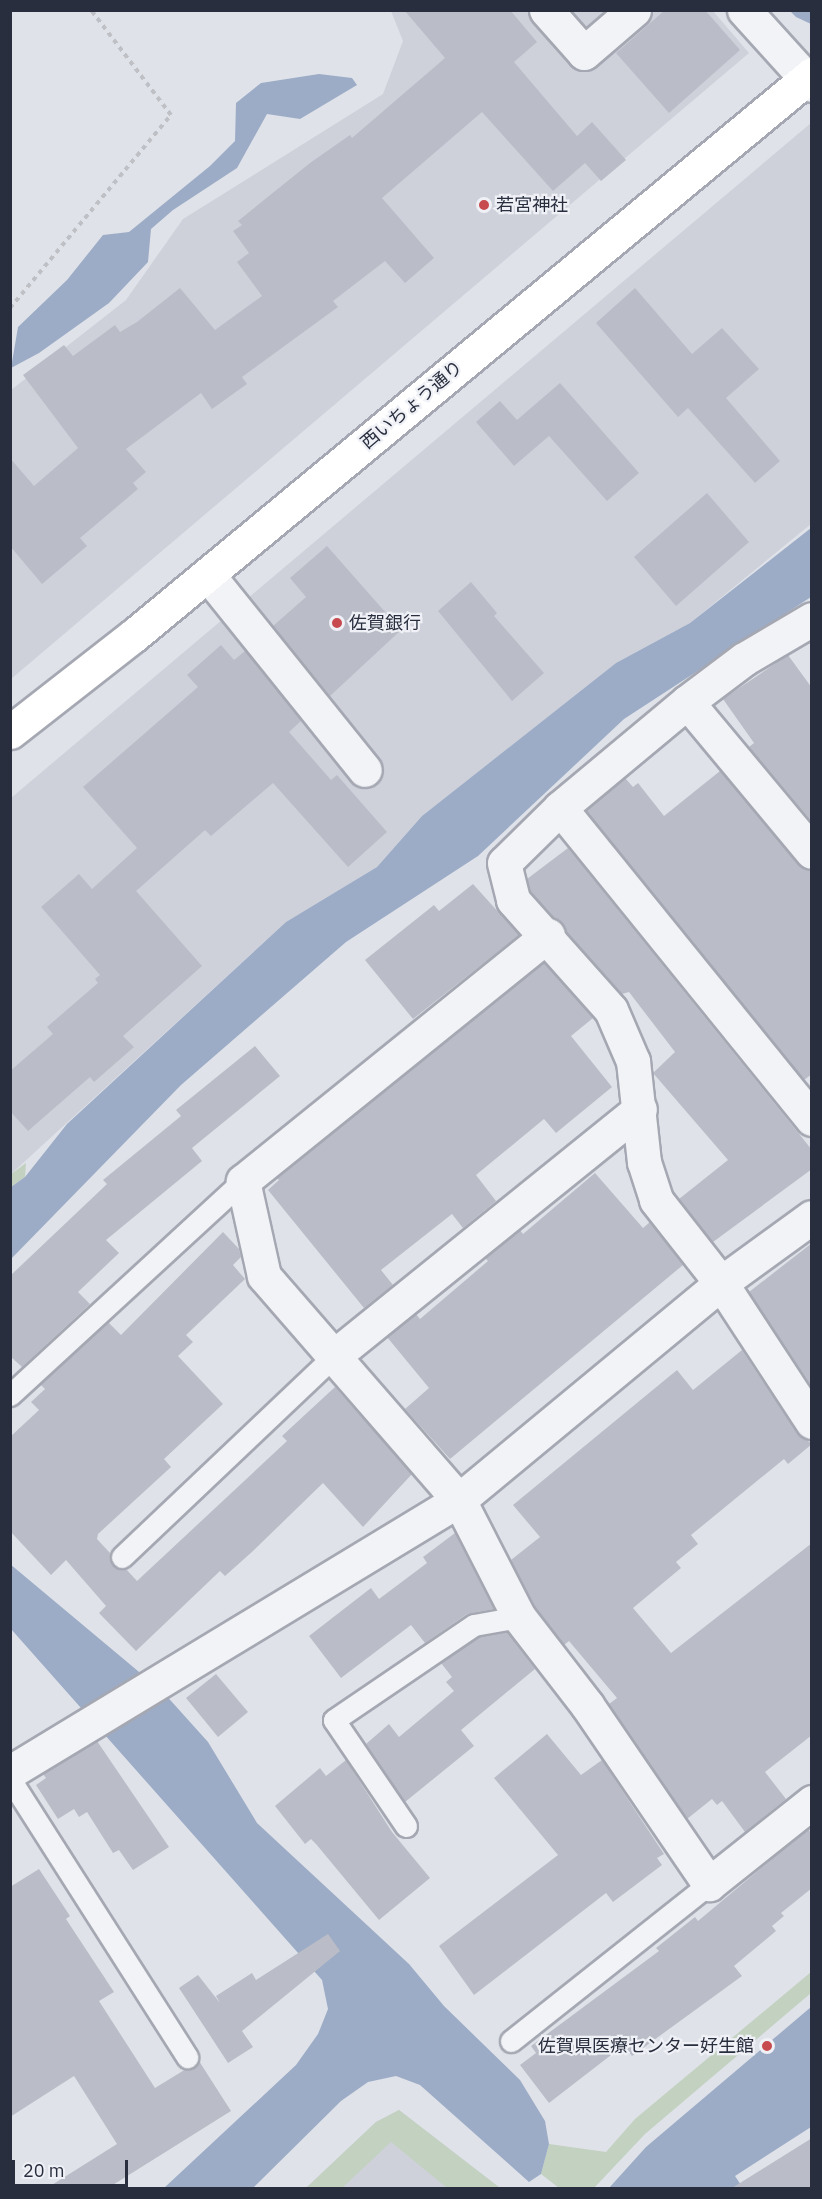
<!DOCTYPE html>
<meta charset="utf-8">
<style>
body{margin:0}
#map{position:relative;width:822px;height:2199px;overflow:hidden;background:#dfe2e8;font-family:"IBM Plex Sans","Noto Sans JP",sans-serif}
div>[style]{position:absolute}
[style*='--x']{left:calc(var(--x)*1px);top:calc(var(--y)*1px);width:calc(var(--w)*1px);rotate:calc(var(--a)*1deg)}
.built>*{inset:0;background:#ced1da}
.green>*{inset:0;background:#c3d1c1}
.water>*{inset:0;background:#9cacc6}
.building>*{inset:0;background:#babdc7}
.path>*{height:4px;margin-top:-2px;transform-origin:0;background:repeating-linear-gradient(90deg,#bec0c6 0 4.5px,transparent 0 9px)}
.roads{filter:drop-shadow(2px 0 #a5a8b2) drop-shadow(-2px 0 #a5a8b2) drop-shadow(0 2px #a5a8b2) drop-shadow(0 -2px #a5a8b2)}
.service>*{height:21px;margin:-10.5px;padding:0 10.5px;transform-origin:10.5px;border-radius:10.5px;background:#f2f3f6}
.minor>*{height:33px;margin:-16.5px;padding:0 16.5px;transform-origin:16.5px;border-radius:16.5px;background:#f2f3f6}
.trunk>*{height:33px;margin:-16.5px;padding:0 16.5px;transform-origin:16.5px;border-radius:16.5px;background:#fff}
.dots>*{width:16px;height:16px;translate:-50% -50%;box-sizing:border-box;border:3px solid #eff1f6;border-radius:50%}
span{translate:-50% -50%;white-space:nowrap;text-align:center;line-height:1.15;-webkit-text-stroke:4.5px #eff1f6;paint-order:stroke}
.poi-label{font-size:18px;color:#292e3e}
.left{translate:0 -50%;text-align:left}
.right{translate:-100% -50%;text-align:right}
.street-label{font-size:18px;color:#292e3e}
.frame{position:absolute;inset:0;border:12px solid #292e3e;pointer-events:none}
.scale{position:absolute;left:12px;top:2160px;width:116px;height:27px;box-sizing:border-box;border:3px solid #292e3e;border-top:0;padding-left:8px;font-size:18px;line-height:21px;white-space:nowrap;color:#292e3e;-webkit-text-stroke:4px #eff1f6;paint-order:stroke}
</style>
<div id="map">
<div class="built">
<div style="clip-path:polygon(391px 11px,713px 11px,749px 53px,11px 679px,11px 390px,126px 300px,183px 219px,383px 94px,403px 41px)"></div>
<div style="clip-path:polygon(811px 123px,811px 524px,690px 623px,616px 663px,422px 816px,377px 867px,286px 922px,11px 1174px,11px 798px)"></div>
<div style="clip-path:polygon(399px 2110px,500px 2188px,306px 2188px,376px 2122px)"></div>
</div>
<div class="green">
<div style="clip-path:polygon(26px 1163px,25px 1177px,11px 1187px,11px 1174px)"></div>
<div style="clip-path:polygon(811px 1972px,811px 1993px,645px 2134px,594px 2188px,559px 2188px,541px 2174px,549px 2144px,606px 2152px,635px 2119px)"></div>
<div style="clip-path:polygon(399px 2110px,500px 2188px,447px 2188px,391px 2142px,342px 2188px,306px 2188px,376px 2122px)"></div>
</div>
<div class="water">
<div style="clip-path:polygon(790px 11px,811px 11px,811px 24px,796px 17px)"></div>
<div style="clip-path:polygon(319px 74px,352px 78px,357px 85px,300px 119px,267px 114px,237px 168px,173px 210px,151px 229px,148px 262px,109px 303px,39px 353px,11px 368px,18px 327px,67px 280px,103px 235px,129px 232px,210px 166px,235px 141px,236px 103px,261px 83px)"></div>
<div style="clip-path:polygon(811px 528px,811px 597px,624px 719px,478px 856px,346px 942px,181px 1085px,11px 1259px,11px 1187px,25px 1177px,67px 1124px,286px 922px,377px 867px,422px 816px,616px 663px,690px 623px)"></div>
<div style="clip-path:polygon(10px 1564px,163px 1692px,208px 1742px,257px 1823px,409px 1964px,444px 2006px,520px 2080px,545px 2121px,549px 2144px,541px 2174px,529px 2182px,420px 2085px,396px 2076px,368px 2082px,341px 2101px,253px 2188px,164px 2188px,296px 2065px,318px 2034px,328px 2009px,322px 1980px,11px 1629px)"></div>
<div style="clip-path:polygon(811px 2007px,811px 2127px,735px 2176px,743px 2188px,609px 2188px,646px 2147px)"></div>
</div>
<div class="building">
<div style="clip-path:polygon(404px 10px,510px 10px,537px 42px,514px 62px,577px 136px,592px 122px,626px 160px,601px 181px,585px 163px,553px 191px,482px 112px,382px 198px,434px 258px,405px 283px,385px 261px,333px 301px,338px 307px,242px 377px,247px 384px,212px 409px,201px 393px,126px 449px,146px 472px,133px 483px,138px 489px,80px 538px,87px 546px,42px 584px,10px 546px,10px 458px,34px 486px,78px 448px,23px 375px,64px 345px,73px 356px,115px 325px,120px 332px,137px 322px,180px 288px,215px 330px,262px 296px,237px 262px,249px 253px,233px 231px,242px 225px,238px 221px,310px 163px,350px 135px,352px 138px,445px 58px)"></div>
<div style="clip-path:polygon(665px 10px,705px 10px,740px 50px,669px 113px,616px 53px)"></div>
<div style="clip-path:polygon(635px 288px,692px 354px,722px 328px,759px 369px,726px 398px,780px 461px,755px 483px,688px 408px,678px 417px,596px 323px)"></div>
<div style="clip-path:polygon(560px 383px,639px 473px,607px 501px,549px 436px,514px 466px,476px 422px,500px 401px,517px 420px)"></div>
<div style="clip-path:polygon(707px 493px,749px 542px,676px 606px,634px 557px)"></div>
<div style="clip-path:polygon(327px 546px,401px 630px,330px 696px,273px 626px,306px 597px,290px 578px)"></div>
<div style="clip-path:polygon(471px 582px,497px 613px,494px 616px,544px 673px,512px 701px,438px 611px)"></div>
<div style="clip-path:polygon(221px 645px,234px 660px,245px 651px,301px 721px,289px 732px,331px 780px,337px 775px,387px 832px,348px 867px,273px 783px,211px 836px,205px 830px,136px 891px,202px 966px,123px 1036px,134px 1047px,94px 1082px,90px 1077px,28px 1131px,10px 1111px,10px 1071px,53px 1034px,47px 1027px,98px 983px,95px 979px,100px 975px,41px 907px,79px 874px,92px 889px,137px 848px,83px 787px,198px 687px,187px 675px)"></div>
<div style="clip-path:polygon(788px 655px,812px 688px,812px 822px,749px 747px,754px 743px,723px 699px)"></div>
<div style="clip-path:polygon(720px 771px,798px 864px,812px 870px,812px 1074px,804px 1080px,586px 811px,625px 778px,633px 787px,638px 783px,664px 816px)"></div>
<div style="clip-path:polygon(568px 848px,812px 1150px,812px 1169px,713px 1242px,679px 1199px,728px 1160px,653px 1073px,675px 1052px,629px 992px,622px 994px,530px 891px,527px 879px)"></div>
<div style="clip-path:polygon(473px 884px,519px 935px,413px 1019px,365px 960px,434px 905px,439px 911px)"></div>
<div style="clip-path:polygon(544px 963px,593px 1018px,571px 1036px,612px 1087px,556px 1133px,544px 1119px,476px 1175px,496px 1201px,463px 1228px,452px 1214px,381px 1270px,393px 1285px,364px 1308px,268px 1190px,279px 1180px,277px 1178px)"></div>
<div style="clip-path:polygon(255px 1046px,280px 1076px,192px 1148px,202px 1161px,106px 1240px,119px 1253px,78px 1292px,90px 1304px,22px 1367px,10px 1356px,10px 1276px,107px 1184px,103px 1180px,181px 1116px,176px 1110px)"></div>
<div style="clip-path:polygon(595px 1173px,643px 1228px,650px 1222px,683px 1265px,450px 1459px,405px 1409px,429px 1388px,387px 1337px,416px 1314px,420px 1319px,488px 1261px,485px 1258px,520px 1230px,523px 1234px)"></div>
<div style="clip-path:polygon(223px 1232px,239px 1249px,241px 1257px,233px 1265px,245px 1279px,186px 1335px,193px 1342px,178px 1356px,223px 1404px,164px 1459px,171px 1467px,98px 1534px,97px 1539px,110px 1553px,112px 1565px,126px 1569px,137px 1581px,287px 1441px,282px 1436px,335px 1387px,412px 1474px,363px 1527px,323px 1483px,253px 1551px,225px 1576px,220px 1571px,136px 1651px,99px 1613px,106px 1606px,66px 1560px,51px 1575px,10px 1531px,10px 1437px,39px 1410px,31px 1402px,45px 1389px,40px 1384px,108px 1322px,121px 1335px)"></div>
<div style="clip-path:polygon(812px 1243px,812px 1387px,749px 1292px)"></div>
<div style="clip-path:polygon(742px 1350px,796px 1432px,812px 1444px,788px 1464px,784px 1459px,691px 1535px,698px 1544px,676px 1562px,681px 1568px,633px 1608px,671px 1653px,812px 1543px,812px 1735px,765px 1772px,786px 1799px,745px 1832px,722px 1801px,717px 1805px,712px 1799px,687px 1819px,609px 1704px,617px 1698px,569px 1641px,564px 1645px,535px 1607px,511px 1560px,540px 1537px,513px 1505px,677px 1370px,693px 1390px)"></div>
<div style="clip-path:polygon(455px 1533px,494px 1609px,467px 1614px,425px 1643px,411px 1625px,341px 1678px,309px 1636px,371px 1588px,379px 1599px,427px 1563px,423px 1557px)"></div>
<div style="clip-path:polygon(507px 1632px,535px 1669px,461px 1730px,474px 1746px,405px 1802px,366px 1744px,389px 1724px,399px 1737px,454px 1691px,446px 1682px,452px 1677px,441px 1663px,479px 1637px)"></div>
<div style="clip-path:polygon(216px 1674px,248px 1712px,218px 1737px,186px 1698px)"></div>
<div style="clip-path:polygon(547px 1734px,581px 1775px,602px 1760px,664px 1854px,657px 1858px,662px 1865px,613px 1902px,606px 1893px,474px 1995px,439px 1946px,558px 1855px,494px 1778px)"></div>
<div style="clip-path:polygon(97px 1741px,169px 1847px,133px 1870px,119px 1850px,113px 1853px,87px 1812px,79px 1817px,74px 1809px,58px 1819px,36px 1785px,46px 1778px,43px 1774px)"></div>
<div style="clip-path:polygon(346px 1760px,392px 1832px,430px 1878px,379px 1920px,316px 1844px,311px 1839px,305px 1844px,275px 1806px,320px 1768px,326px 1776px)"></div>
<div style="clip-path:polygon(808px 1829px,812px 1834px,812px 1888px,781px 1913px,784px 1916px,772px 1926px,776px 1931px,734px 1966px,742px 1976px,632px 2056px,624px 2045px,549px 2103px,520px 2065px,536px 2053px,531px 2046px,659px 1951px,656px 1948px,695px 1917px,698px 1921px)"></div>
<div style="clip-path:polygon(39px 1869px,70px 1916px,66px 1919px,114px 1992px,99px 2001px,155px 2088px,199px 2061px,231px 2111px,108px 2188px,47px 2188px,117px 2144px,74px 2076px,10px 2117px,10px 1887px)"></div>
<div style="clip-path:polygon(328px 1934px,340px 1951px,242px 2031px,253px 2047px,228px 2063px,179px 1988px,198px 1975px,220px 2003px,216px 1996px,252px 1973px,256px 1980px)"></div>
<div style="clip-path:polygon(812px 2138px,812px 2188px,732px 2188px)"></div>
</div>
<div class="path">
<div style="--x:10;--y:308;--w:251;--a:-50.2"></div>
<div style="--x:171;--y:115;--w:132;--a:-127.3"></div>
</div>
<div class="roads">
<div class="service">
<div style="--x:10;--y:1395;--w:316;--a:-42.6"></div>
<div style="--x:122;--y:1557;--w:292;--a:-43.5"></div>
<div style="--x:10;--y:1779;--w:330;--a:57.5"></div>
<div style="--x:406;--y:1826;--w:128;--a:-124.2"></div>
<div style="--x:334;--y:1720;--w:169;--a:-34.2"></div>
<div style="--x:474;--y:1625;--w:46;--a:-10.1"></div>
<div style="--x:511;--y:2041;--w:253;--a:-38.4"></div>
</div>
<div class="minor">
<div style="--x:546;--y:10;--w:57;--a:48.5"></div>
<div style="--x:584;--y:53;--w:66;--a:-40.7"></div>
<div style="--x:744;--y:10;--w:101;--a:47.8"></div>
<div style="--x:208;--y:575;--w:250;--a:51.2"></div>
<div style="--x:812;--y:619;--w:79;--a:149.5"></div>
<div style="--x:744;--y:659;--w:71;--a:143"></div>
<div style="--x:687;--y:702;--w:165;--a:140.2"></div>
<div style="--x:560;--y:808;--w:78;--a:135.5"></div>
<div style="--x:504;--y:863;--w:38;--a:76"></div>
<div style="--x:513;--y:900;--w:147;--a:48.3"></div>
<div style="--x:611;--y:1010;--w:56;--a:66.7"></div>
<div style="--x:633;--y:1061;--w:102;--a:83.8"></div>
<div style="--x:644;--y:1162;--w:40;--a:72"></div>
<div style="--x:656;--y:1200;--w:105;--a:51.9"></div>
<div style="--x:721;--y:1283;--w:166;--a:56.8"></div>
<div style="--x:687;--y:702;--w:195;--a:50.2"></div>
<div style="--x:560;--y:808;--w:400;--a:51"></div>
<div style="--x:548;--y:935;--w:392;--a:141.1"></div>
<div style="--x:243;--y:1181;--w:97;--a:77.5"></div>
<div style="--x:264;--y:1276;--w:297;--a:49"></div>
<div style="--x:459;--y:1500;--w:131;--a:62.9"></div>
<div style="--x:519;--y:1617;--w:111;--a:52.3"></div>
<div style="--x:587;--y:1705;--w:217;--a:55.7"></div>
<div style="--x:709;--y:1884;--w:132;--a:-38.5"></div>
<div style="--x:334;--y:1356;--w:393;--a:-38.9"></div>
<div style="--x:10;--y:1772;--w:525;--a:-31.21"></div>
<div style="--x:459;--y:1500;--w:340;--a:-39.6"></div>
<div style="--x:721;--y:1283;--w:112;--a:-36"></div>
</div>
<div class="trunk">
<div style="--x:10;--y:732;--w:156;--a:-38"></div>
<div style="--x:133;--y:636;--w:881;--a:-39.61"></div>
</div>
</div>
<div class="dots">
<div style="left:484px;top:205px;background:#c74a4e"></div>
<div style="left:337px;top:623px;background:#c74a4e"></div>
<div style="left:767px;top:2046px;background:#c74a4e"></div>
</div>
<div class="poi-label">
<span class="left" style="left:496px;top:205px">若宮神社</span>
<span class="left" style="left:349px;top:623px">佐賀銀行</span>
<span class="right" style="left:754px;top:2046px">佐賀県医療センター好生館</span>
</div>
<div class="street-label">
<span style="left:412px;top:405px;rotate:-40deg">西いちょう通り</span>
</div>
<div class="frame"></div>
<div class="scale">20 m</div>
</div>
